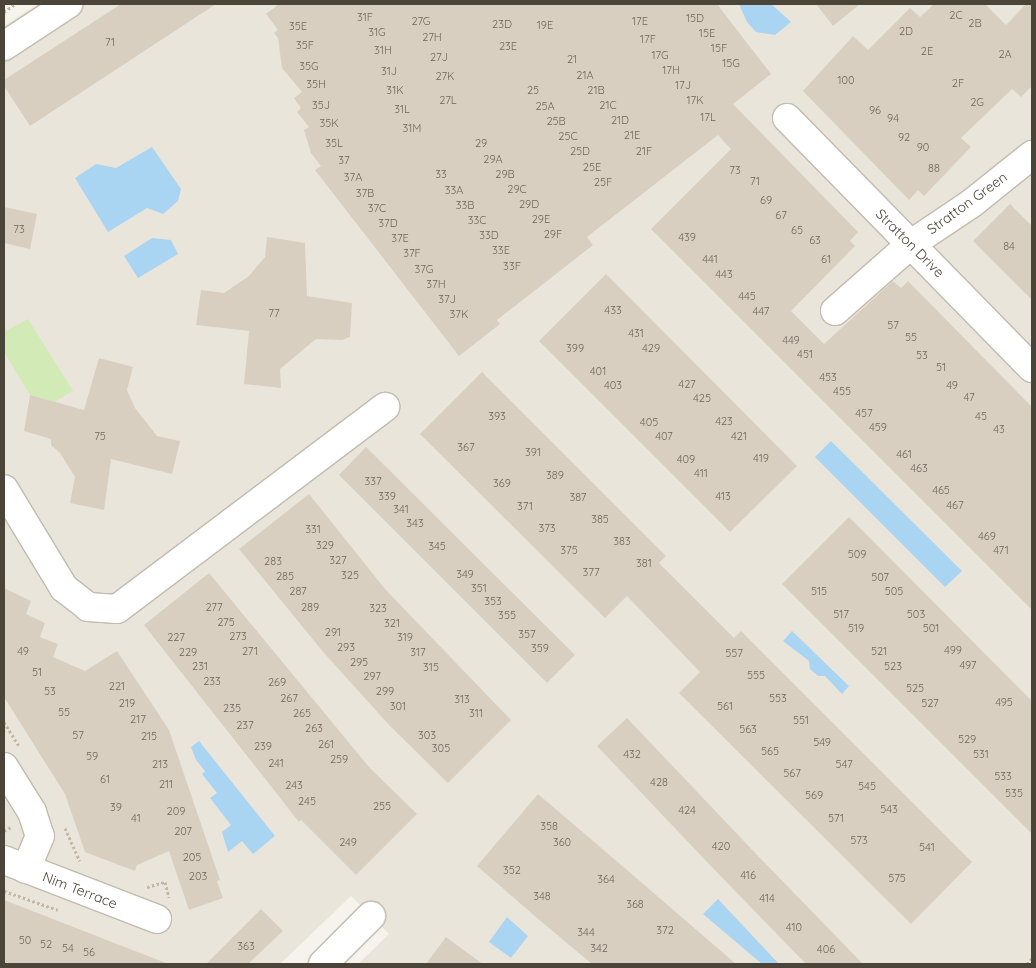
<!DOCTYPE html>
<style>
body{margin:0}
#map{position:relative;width:1036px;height:968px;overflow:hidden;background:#f6f3ec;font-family:Quicksand,sans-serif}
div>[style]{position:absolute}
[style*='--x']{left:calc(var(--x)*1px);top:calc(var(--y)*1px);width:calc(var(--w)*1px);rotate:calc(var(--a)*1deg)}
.residential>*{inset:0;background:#eae5da}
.green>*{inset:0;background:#d2eab5}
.water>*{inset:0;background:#a9d4f2}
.building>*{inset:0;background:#d8cfc1}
.path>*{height:3px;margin-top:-1.5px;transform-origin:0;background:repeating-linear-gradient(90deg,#c4b79f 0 2.5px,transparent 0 5px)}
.roads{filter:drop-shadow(1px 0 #c2bbae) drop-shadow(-1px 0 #c2bbae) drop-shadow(0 1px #c2bbae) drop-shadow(0 -1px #c2bbae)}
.minor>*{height:28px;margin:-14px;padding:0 14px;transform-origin:14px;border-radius:14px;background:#fff}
span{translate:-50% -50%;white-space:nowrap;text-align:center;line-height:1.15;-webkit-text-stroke:4.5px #fff;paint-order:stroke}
.number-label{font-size:11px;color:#6e675b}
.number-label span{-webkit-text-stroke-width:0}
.street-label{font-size:14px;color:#4b4439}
.frame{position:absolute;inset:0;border:5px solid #4b4439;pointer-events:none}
</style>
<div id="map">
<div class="residential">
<div style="clip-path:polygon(38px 4px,1032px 4px,1032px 964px,358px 964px,389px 934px,351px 896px,280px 964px,4px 964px,4px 26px)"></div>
</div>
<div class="green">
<div style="clip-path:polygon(28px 319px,73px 391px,54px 402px,30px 395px,4px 352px,4px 332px)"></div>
</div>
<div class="water">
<div style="clip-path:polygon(739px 4px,771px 4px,791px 22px,775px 35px,756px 32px,747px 22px)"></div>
<div style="clip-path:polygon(152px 147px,181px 189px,178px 201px,163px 214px,147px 208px,108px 232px,75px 178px,96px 164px,116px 168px)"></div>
<div style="clip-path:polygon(152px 238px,171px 240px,178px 254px,138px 278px,124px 256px)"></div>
<div style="clip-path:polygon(831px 441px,962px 571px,945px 587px,815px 457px)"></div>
<div style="clip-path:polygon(792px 631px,849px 686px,842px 694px,825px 676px,818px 676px,810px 669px,809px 661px,783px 641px)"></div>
<div style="clip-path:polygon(199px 741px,275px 836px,253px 854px,242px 841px,228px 852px,222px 832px,231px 825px,210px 798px,217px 793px,202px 774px,205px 771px,196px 760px,191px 747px)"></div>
<div style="clip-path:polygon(718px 899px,779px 964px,762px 964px,703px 914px)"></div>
<div style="clip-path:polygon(507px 917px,528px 936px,511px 958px,489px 942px)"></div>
</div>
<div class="building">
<div style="clip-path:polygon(121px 4px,216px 4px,30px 126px,4px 86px,4px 80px)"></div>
<div style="clip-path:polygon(279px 4px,717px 4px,771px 74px,733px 104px,858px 232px,850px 241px,855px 246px,791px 311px,824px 344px,893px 281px,901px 288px,908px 281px,1032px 407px,1032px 610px,651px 229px,731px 149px,718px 135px,587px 237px,593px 245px,497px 320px,500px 324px,459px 356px,315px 170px,321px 166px,311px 153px,304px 130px,309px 127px,297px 112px,301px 108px,294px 98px,302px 92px,282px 68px,278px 38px,274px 33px,278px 30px,266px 14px)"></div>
<div style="clip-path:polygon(816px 4px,860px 4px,833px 26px)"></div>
<div style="clip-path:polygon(934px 4px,985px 4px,1006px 25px,1026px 4px,1032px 4px,1032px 86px,1021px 97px,1012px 89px,961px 138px,971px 147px,924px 196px,918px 190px,909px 200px,803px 91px,853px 36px,868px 50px,910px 8px,920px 17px)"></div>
<div style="clip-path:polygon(1010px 204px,1032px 226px,1032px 300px,973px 241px)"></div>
<div style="clip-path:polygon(4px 207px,37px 214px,30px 249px,4px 243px)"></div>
<div style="clip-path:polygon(267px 237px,305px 243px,307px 296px,352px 303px,350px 337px,342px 340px,316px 339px,280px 369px,281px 388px,244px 384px,249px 331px,196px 325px,201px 290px,224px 293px,249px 276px,265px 257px)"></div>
<div style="clip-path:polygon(606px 274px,797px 466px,730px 532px,539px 341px)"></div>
<div style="clip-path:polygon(99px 358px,133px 367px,127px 390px,135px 408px,157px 436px,180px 441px,172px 474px,111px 459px,104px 510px,70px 503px,75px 477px,60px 453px,51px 445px,51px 439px,24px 431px,30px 395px,84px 410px)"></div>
<div style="clip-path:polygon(482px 372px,666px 556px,659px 563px,734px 638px,741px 631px,972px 862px,911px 924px,679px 693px,700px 672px,627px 596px,605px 618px,420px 434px)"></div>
<div style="clip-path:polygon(366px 447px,575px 655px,547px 683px,339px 475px)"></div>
<div style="clip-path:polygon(309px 494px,385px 589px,511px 720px,448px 783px,390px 726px,324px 653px,239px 549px)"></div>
<div style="clip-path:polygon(849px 517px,1032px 701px,1032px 834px,782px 584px)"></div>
<div style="clip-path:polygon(209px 573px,369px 767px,417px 814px,356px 875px,301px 820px,299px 822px,144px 625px)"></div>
<div style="clip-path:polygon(4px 588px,31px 601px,26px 614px,45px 623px,40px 637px,58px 644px,53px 657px,85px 671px,117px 651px,169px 730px,220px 880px,217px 881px,223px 898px,189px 910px,169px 851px,137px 865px,135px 871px,85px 852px,65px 794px,4px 697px)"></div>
<div style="clip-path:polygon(627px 718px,759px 857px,863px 964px,806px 964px,708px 863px,597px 746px)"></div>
<div style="clip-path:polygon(538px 794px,627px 870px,736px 964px,592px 964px,537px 918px,477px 866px)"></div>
<div style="clip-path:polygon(4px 900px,166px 963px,166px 964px,4px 964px)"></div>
<div style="clip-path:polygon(261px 909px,283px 931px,248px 964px,206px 964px)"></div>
<div style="clip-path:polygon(446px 937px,462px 949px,483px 964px,426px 964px)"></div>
</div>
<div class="path">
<div style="--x:4;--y:12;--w:14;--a:-36"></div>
<div style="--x:4;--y:722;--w:28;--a:58"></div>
<div style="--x:65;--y:828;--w:36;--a:66"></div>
<div style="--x:4;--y:831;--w:8;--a:-30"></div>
<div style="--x:147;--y:887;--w:19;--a:-16"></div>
<div style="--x:165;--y:882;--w:16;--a:75"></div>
<div style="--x:4;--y:891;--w:57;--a:19.4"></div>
<div style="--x:1027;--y:964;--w:8;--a:-50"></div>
</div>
<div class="roads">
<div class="minor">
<div style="--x:4;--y:46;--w:77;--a:-33.3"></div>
<div style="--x:787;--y:118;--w:350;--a:45.6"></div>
<div style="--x:835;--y:311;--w:101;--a:-41.4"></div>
<div style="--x:911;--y:244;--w:73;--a:-33.9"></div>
<div style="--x:972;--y:203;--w:77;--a:-38.7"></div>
<div style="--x:4;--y:489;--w:116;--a:58.8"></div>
<div style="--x:64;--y:588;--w:31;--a:38"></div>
<div style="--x:88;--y:607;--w:29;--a:4"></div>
<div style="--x:117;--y:609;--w:336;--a:-37"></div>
<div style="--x:4;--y:767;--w:53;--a:58.1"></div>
<div style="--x:32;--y:812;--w:25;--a:72"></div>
<div style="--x:40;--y:836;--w:36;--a:113"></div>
<div style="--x:4;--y:860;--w:164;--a:21.1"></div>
<div style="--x:323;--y:964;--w:68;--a:-45"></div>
</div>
</div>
<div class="number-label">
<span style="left:956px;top:15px">2C</span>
<span style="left:365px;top:17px">31F</span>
<span style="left:695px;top:18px">15D</span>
<span style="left:421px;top:21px">27G</span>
<span style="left:640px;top:21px">17E</span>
<span style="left:975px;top:23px">2B</span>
<span style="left:502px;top:24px">23D</span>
<span style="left:545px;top:25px">19E</span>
<span style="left:298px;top:26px">35E</span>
<span style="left:906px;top:31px">2D</span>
<span style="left:377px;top:32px">31G</span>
<span style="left:707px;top:33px">15E</span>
<span style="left:432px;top:37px">27H</span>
<span style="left:648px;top:39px">17F</span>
<span style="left:110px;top:42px">71</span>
<span style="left:305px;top:45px">35F</span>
<span style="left:508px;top:46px">23E</span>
<span style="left:719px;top:48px">15F</span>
<span style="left:383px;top:50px">31H</span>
<span style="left:927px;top:51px">2E</span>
<span style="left:1005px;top:54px">2A</span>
<span style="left:660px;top:55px">17G</span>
<span style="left:439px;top:57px">27J</span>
<span style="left:572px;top:59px">21</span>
<span style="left:731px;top:63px">15G</span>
<span style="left:309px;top:66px">35G</span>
<span style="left:671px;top:70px">17H</span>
<span style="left:389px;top:71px">31J</span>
<span style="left:585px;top:75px">21A</span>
<span style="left:445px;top:76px">27K</span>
<span style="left:846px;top:80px">100</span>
<span style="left:958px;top:83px">2F</span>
<span style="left:316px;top:84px">35H</span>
<span style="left:683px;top:85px">17J</span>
<span style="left:395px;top:90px">31K</span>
<span style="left:533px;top:90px">25</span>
<span style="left:596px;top:90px">21B</span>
<span style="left:448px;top:100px">27L</span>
<span style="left:695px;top:100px">17K</span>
<span style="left:977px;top:102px">2G</span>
<span style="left:321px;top:105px">35J</span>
<span style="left:608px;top:105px">21C</span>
<span style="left:545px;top:106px">25A</span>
<span style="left:402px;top:109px">31L</span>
<span style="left:875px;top:110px">96</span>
<span style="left:708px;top:117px">17L</span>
<span style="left:893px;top:118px">94</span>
<span style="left:620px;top:120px">21D</span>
<span style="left:556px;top:121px">25B</span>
<span style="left:329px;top:123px">35K</span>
<span style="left:412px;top:128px">31M</span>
<span style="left:632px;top:135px">21E</span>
<span style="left:568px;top:136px">25C</span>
<span style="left:904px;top:137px">92</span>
<span style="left:334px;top:143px">35L</span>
<span style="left:481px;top:143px">29</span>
<span style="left:923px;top:147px">90</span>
<span style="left:580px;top:151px">25D</span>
<span style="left:644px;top:151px">21F</span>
<span style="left:493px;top:159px">29A</span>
<span style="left:344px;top:160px">37</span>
<span style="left:592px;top:167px">25E</span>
<span style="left:934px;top:168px">88</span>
<span style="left:735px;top:170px">73</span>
<span style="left:441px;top:174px">33</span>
<span style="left:505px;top:174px">29B</span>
<span style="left:353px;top:177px">37A</span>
<span style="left:755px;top:181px">71</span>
<span style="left:603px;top:182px">25F</span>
<span style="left:517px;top:189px">29C</span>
<span style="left:454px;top:190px">33A</span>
<span style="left:365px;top:193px">37B</span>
<span style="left:766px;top:200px">69</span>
<span style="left:529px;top:204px">29D</span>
<span style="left:465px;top:205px">33B</span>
<span style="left:377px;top:208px">37C</span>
<span style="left:781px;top:215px">67</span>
<span style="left:541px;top:219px">29E</span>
<span style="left:477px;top:220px">33C</span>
<span style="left:388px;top:223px">37D</span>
<span style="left:19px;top:229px">73</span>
<span style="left:797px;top:230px">65</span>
<span style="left:553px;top:234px">29F</span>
<span style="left:489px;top:235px">33D</span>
<span style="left:687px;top:237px">439</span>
<span style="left:400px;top:238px">37E</span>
<span style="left:815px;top:240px">63</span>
<span style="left:1009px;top:246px">84</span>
<span style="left:501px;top:250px">33E</span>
<span style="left:412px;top:253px">37F</span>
<span style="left:710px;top:259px">441</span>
<span style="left:826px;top:259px">61</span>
<span style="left:512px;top:266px">33F</span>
<span style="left:424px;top:269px">37G</span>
<span style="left:724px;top:274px">443</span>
<span style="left:436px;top:284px">37H</span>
<span style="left:747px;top:296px">445</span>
<span style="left:447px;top:299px">37J</span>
<span style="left:613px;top:310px">433</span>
<span style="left:761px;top:311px">447</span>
<span style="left:274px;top:313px">77</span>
<span style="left:459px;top:314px">37K</span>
<span style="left:893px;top:325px">57</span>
<span style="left:636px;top:333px">431</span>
<span style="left:911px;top:337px">55</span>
<span style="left:791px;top:340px">449</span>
<span style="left:575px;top:348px">399</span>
<span style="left:651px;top:348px">429</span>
<span style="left:805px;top:354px">451</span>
<span style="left:922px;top:355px">53</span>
<span style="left:941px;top:367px">51</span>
<span style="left:598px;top:371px">401</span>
<span style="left:828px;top:377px">453</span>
<span style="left:687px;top:384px">427</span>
<span style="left:613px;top:385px">403</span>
<span style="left:952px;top:385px">49</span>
<span style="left:842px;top:391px">455</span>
<span style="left:969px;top:397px">47</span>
<span style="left:702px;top:398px">425</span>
<span style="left:864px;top:413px">457</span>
<span style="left:497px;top:416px">393</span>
<span style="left:981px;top:416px">45</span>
<span style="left:724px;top:421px">423</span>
<span style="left:649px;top:422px">405</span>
<span style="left:878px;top:427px">459</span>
<span style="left:999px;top:429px">43</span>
<span style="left:100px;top:436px">75</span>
<span style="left:664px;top:436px">407</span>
<span style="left:739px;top:436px">421</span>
<span style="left:466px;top:447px">367</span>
<span style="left:533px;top:452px">391</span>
<span style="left:904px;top:454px">461</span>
<span style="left:761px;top:458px">419</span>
<span style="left:686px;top:459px">409</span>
<span style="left:919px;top:468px">463</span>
<span style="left:701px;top:473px">411</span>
<span style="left:555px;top:475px">389</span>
<span style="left:373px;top:481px">337</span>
<span style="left:502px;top:483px">369</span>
<span style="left:941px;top:490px">465</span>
<span style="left:387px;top:496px">339</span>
<span style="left:723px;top:496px">413</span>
<span style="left:578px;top:497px">387</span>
<span style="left:955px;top:505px">467</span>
<span style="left:525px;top:506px">371</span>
<span style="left:401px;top:509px">341</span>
<span style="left:600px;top:519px">385</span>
<span style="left:415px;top:523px">343</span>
<span style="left:547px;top:528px">373</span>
<span style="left:313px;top:529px">331</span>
<span style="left:987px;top:536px">469</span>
<span style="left:622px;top:541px">383</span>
<span style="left:325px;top:545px">329</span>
<span style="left:437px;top:546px">345</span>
<span style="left:569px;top:550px">375</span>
<span style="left:1001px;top:550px">471</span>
<span style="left:857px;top:554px">509</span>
<span style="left:338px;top:560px">327</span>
<span style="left:273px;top:561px">283</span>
<span style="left:644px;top:563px">381</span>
<span style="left:591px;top:572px">377</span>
<span style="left:465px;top:574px">349</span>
<span style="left:350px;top:575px">325</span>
<span style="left:285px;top:576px">285</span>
<span style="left:880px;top:577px">507</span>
<span style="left:479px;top:588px">351</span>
<span style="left:298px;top:591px">287</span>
<span style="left:819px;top:591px">515</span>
<span style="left:894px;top:591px">505</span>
<span style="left:493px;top:601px">353</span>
<span style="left:214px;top:607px">277</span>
<span style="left:310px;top:607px">289</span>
<span style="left:378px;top:608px">323</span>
<span style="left:841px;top:614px">517</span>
<span style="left:916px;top:614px">503</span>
<span style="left:507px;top:615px">355</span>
<span style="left:226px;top:622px">275</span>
<span style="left:392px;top:623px">321</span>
<span style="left:856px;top:628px">519</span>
<span style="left:931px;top:628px">501</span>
<span style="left:333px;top:632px">291</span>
<span style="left:527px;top:634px">357</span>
<span style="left:238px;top:636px">273</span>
<span style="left:176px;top:637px">227</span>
<span style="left:405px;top:637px">319</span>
<span style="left:346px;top:647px">293</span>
<span style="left:540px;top:648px">359</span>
<span style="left:953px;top:650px">499</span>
<span style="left:23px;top:651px">49</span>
<span style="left:250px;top:651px">271</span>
<span style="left:879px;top:651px">521</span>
<span style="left:188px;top:652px">229</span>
<span style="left:418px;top:652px">317</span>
<span style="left:734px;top:653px">557</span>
<span style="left:359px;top:662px">295</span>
<span style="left:968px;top:665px">497</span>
<span style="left:200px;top:666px">231</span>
<span style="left:893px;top:666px">523</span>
<span style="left:431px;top:667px">315</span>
<span style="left:37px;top:672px">51</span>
<span style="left:756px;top:675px">555</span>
<span style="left:372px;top:676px">297</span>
<span style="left:212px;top:681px">233</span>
<span style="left:277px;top:682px">269</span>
<span style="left:117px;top:686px">221</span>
<span style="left:915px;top:688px">525</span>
<span style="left:50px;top:691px">53</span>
<span style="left:385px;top:691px">299</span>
<span style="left:289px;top:698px">267</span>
<span style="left:778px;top:698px">553</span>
<span style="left:462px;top:699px">313</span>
<span style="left:1004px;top:702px">495</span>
<span style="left:127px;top:703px">219</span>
<span style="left:930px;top:703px">527</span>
<span style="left:398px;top:706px">301</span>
<span style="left:725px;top:706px">561</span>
<span style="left:232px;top:708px">235</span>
<span style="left:64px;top:712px">55</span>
<span style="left:302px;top:713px">265</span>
<span style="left:476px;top:713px">311</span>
<span style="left:138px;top:719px">217</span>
<span style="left:801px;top:720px">551</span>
<span style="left:245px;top:725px">237</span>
<span style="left:314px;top:728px">263</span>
<span style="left:748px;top:729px">563</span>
<span style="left:78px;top:735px">57</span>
<span style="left:427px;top:735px">303</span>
<span style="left:149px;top:736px">215</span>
<span style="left:967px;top:739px">529</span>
<span style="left:822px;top:742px">549</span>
<span style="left:326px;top:744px">261</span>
<span style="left:263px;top:746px">239</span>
<span style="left:441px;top:748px">305</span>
<span style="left:770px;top:751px">565</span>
<span style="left:632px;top:754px">432</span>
<span style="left:981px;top:754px">531</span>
<span style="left:92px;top:756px">59</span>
<span style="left:339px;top:759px">259</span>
<span style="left:276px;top:763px">241</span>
<span style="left:160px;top:764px">213</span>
<span style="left:844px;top:764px">547</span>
<span style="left:792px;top:773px">567</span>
<span style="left:1003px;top:776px">533</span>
<span style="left:105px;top:779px">61</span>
<span style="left:659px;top:782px">428</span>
<span style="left:166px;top:784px">211</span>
<span style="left:294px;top:785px">243</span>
<span style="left:867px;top:786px">545</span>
<span style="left:1014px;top:793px">535</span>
<span style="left:814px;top:795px">569</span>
<span style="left:307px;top:801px">245</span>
<span style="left:382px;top:806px">255</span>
<span style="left:116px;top:807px">39</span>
<span style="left:889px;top:809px">543</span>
<span style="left:687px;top:810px">424</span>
<span style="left:176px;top:811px">209</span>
<span style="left:136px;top:818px">41</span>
<span style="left:836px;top:818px">571</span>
<span style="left:549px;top:826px">358</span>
<span style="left:183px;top:831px">207</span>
<span style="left:859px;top:840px">573</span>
<span style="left:348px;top:842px">249</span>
<span style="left:562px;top:842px">360</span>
<span style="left:721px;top:846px">420</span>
<span style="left:927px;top:847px">541</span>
<span style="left:192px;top:857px">205</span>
<span style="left:512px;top:870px">352</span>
<span style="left:748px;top:875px">416</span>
<span style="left:198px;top:876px">203</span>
<span style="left:897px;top:878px">575</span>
<span style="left:606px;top:879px">364</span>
<span style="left:542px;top:896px">348</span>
<span style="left:767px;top:898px">414</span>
<span style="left:635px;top:904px">368</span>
<span style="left:794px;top:927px">410</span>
<span style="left:665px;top:930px">372</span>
<span style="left:586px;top:932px">344</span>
<span style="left:25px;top:940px">50</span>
<span style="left:46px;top:944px">52</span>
<span style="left:246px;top:946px">363</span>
<span style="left:68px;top:948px">54</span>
<span style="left:599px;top:948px">342</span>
<span style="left:826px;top:949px">406</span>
<span style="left:89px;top:952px">56</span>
</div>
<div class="street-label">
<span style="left:967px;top:203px;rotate:-36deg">Stratton Green</span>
<span style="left:910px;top:243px;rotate:45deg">Stratton Drive</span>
<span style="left:80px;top:890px;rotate:21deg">Nim Terrace</span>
</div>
<div class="frame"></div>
</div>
